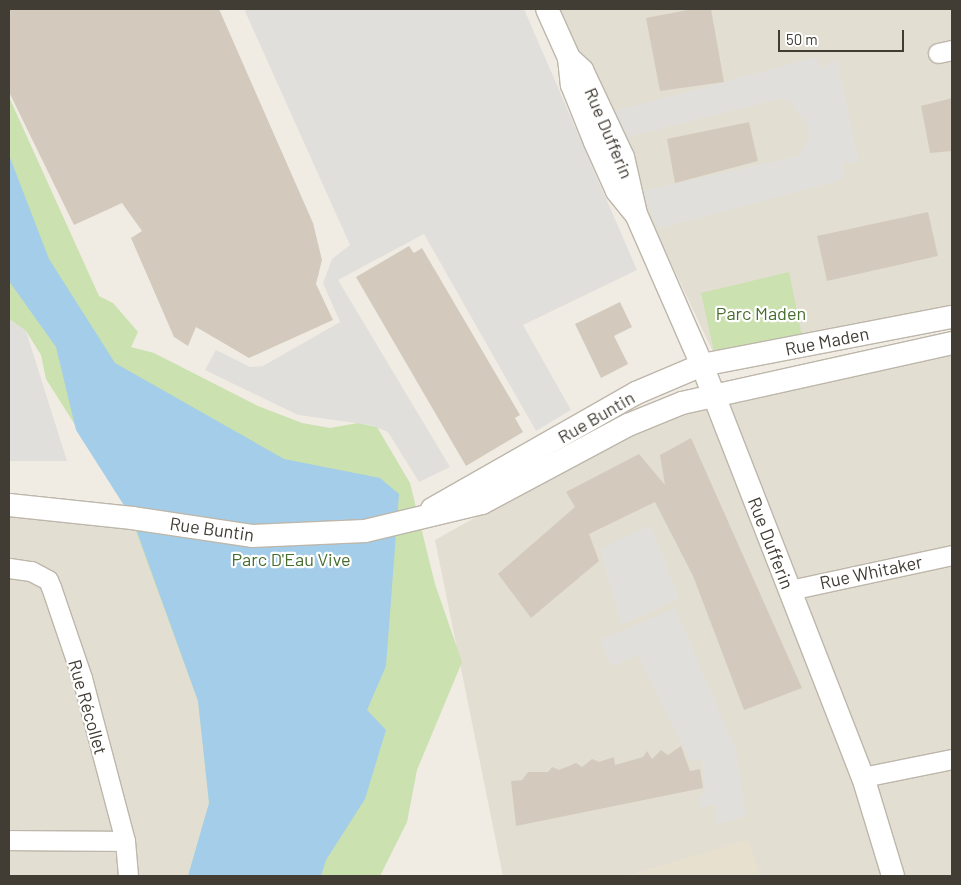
<!DOCTYPE html>
<meta charset="utf-8">
<style>
body{margin:0}
#map{position:relative;width:961px;height:885px;overflow:hidden;background:#f0ece3;font-family:Barlow,sans-serif}
div>[style]{position:absolute}
[style*='--x']{left:calc(var(--x)*1px);top:calc(var(--y)*1px);width:calc(var(--w)*1px);rotate:calc(var(--a)*1deg)}
.residential>*{inset:0;background:#e3ded2}
.education>*{inset:0;background:#e8e0ce}
.green>*{inset:0;background:#cbe1af}
.parking>*{inset:0;background:#e1dfdb}
.water>*{inset:0;background:#a3cde9}
.building>*{inset:0;background:#d3cabd}
.roads{filter:drop-shadow(1px 0 #bdb6aa) drop-shadow(-1px 0 #bdb6aa) drop-shadow(0 1px #bdb6aa) drop-shadow(0 -1px #bdb6aa)}
.minor>*{height:19px;margin:-9.5px;padding:0 9.5px;transform-origin:9.5px;border-radius:9.5px;background:#fff}
.tertiary>*{height:22px;margin:-11px;padding:0 11px;transform-origin:11px;border-radius:11px;background:#fff}
span{translate:-50% -50%;white-space:nowrap;text-align:center;line-height:1.15;-webkit-text-stroke:4.5px #fff;paint-order:stroke}
.street-label{font-size:18px;color:#413c34}
.park-label{font-size:18px;color:#466d2d}
.frame{position:absolute;inset:0;border:10px solid #413c34;pointer-events:none}
.scale{position:absolute;left:778px;top:30px;width:126px;height:22px;box-sizing:border-box;border:2px solid #413c34;border-top:0;padding-left:6px;font-size:15px;line-height:18px;white-space:nowrap;color:#413c34;-webkit-text-stroke:4px #fff;paint-order:stroke}
</style>
<div id="map">
<div class="residential">
<div style="clip-path:polygon(551px 9px,952px 9px,952px 317px,715px 356px)"></div>
<div style="clip-path:polygon(952px 346px,952px 876px,759px 876px,748px 841px,627px 876px,503px 876px,435px 540px,650px 420px)"></div>
<div style="clip-path:polygon(9px 505px,132px 518px,198px 701px,209px 803px,188px 876px,9px 876px)"></div>
</div>
<div class="education">
<div style="clip-path:polygon(748px 840px,759px 876px,627px 876px)"></div>
</div>
<div class="green">
<div style="clip-path:polygon(9px 97px,99px 296px,113px 303px,138px 332px,131px 347px,154px 353px,258px 406px,302px 423px,330px 428px,358px 423px,377px 427px,410px 483px,435px 584px,462px 662px,417px 770px,407px 822px,380px 876px,188px 876px,209px 803px,198px 701px,127px 507px,46px 379px,41px 355px,26px 331px,9px 319px)"></div>
<div style="clip-path:polygon(789px 272px,803px 340px,715px 356px,701px 293px)"></div>
</div>
<div class="parking">
<div style="clip-path:polygon(244px 9px,524px 9px,637px 270px,523px 325px,571px 410px,536px 431px,424px 234px,338px 280px,450px 467px,419px 482px,388px 432px,371px 425px,298px 415px,205px 370px,216px 350px,250px 367px,263px 366px,340px 322px,323px 283px,332px 259px,350px 245px)"></div>
<div style="clip-path:polygon(816px 57px,822px 69px,837px 59px,859px 163px,843px 162px,844px 179px,658px 229px,642px 191px,798px 156px,809px 138px,808px 126px,789px 101px,779px 99px,628px 137px,612px 112px)"></div>
<div style="clip-path:polygon(9px 319px,26px 331px,67px 461px,9px 461px)"></div>
<div style="clip-path:polygon(651px 525px,679px 599px,621px 625px,600px 549px)"></div>
<div style="clip-path:polygon(675px 608px,736px 750px,746px 816px,715px 825px,716px 804px,700px 808px,700px 796px,705px 794px,702px 760px,690px 760px,638px 655px,611px 667px,600px 640px)"></div>
</div>
<div class="water">
<div style="clip-path:polygon(9px 155px,49px 259px,115px 363px,284px 459px,380px 478px,399px 494px,386px 666px,367px 710px,386px 730px,365px 799px,326px 860px,321px 876px,188px 876px,209px 803px,198px 701px,132px 518px,76px 430px,56px 347px,9px 281px)"></div>
</div>
<div class="building">
<div style="clip-path:polygon(9px 9px,219px 9px,313px 223px,322px 260px,316px 284px,333px 320px,249px 358px,196px 327px,188px 346px,174px 337px,131px 238px,142px 231px,122px 203px,74px 225px,9px 92px)"></div>
<div style="clip-path:polygon(693px 9px,711px 9px,724px 82px,660px 91px,646px 18px)"></div>
<div style="clip-path:polygon(952px 98px,952px 151px,930px 153px,921px 106px)"></div>
<div style="clip-path:polygon(749px 122px,758px 161px,675px 183px,667px 139px)"></div>
<div style="clip-path:polygon(928px 212px,938px 256px,827px 281px,817px 236px)"></div>
<div style="clip-path:polygon(409px 246px,414px 253px,422px 248px,520px 415px,515px 418px,523px 432px,466px 466px,356px 277px)"></div>
<div style="clip-path:polygon(620px 302px,632px 327px,614px 336px,628px 364px,601px 378px,575px 324px)"></div>
<div style="clip-path:polygon(691px 438px,802px 688px,744px 710px,693px 576px,655px 502px,589px 534px,599px 561px,531px 618px,498px 574px,575px 507px,566px 492px,639px 454px,665px 485px,660px 455px)"></div>
<div style="clip-path:polygon(681px 746px,690px 771px,700px 769px,703px 788px,516px 826px,511px 781px,522px 780px,528px 772px,548px 772px,552px 767px,559px 770px,576px 763px,582px 767px,592px 759px,599px 762px,614px 757px,615px 765px,643px 757px,647px 751px,652px 759px,661px 750px,668px 755px)"></div>
</div>
<div class="roads">
<div class="minor">
<div style="--x:938;--y:53;--w:14;--a:-12"></div>
<div style="--x:9;--y:568;--w:22;--a:8"></div>
<div style="--x:31;--y:571;--w:19;--a:28"></div>
<div style="--x:48;--y:580;--w:8;--a:67"></div>
<div style="--x:51;--y:587;--w:96;--a:71.2"></div>
<div style="--x:82;--y:678;--w:169;--a:75.2"></div>
<div style="--x:125;--y:841;--w:35;--a:85"></div>
<div style="--x:790;--y:590;--w:166;--a:-12.2"></div>
<div style="--x:863;--y:777;--w:91;--a:-11.4"></div>
<div style="--x:9;--y:840;--w:116;--a:0.5"></div>
</div>
<div class="tertiary">
<div style="--x:547;--y:9;--w:54;--a:65.8"></div>
<div style="--x:569;--y:58;--w:27;--a:84"></div>
<div style="--x:572;--y:85;--w:61;--a:68"></div>
<div style="--x:595;--y:142;--w:54;--a:65.8"></div>
<div style="--x:617;--y:191;--w:28;--a:51"></div>
<div style="--x:569;--y:58;--w:18;--a:43"></div>
<div style="--x:582;--y:70;--w:96;--a:64.8"></div>
<div style="--x:623;--y:157;--w:58;--a:77.2"></div>
<div style="--x:636;--y:214;--w:165;--a:66.4"></div>
<div style="--x:702;--y:365;--w:442;--a:68.7"></div>
<div style="--x:863;--y:777;--w:103;--a:73.1"></div>
<div style="--x:9;--y:505;--w:124;--a:6"></div>
<div style="--x:132;--y:518;--w:121;--a:8.5"></div>
<div style="--x:252;--y:536;--w:113;--a:-2.5"></div>
<div style="--x:365;--y:531;--w:120;--a:-13.5"></div>
<div style="--x:482;--y:503;--w:166;--a:-28.1"></div>
<div style="--x:628;--y:425;--w:58;--a:-22.2"></div>
<div style="--x:682;--y:403;--w:277;--a:-12.5"></div>
<div style="--x:432;--y:509;--w:235;--a:-29.6"></div>
<div style="--x:636;--y:393;--w:72;--a:-23"></div>
<div style="--x:702;--y:365;--w:255;--a:-10.9"></div>
</div>
</div>
<div class="street-label">
<span style="left:609px;top:133px;rotate:67deg">Rue Dufferin</span>
<span style="left:827px;top:341px;rotate:-11deg">Rue Maden</span>
<span style="left:596px;top:417px;rotate:-30deg">Rue Buntin</span>
<span style="left:212px;top:529px;rotate:8deg">Rue Buntin</span>
<span style="left:771px;top:543px;rotate:69deg">Rue Dufferin</span>
<span style="left:871px;top:572px;rotate:-12deg">Rue Whitaker</span>
<span style="left:88px;top:707px;rotate:74deg">Rue Récollet</span>
</div>
<div class="park-label">
<span style="left:761px;top:313px">Parc Maden</span>
<span style="left:291px;top:559px">Parc D'Eau Vive</span>
</div>
<div class="frame"></div>
<div class="scale">50 m</div>
</div>
